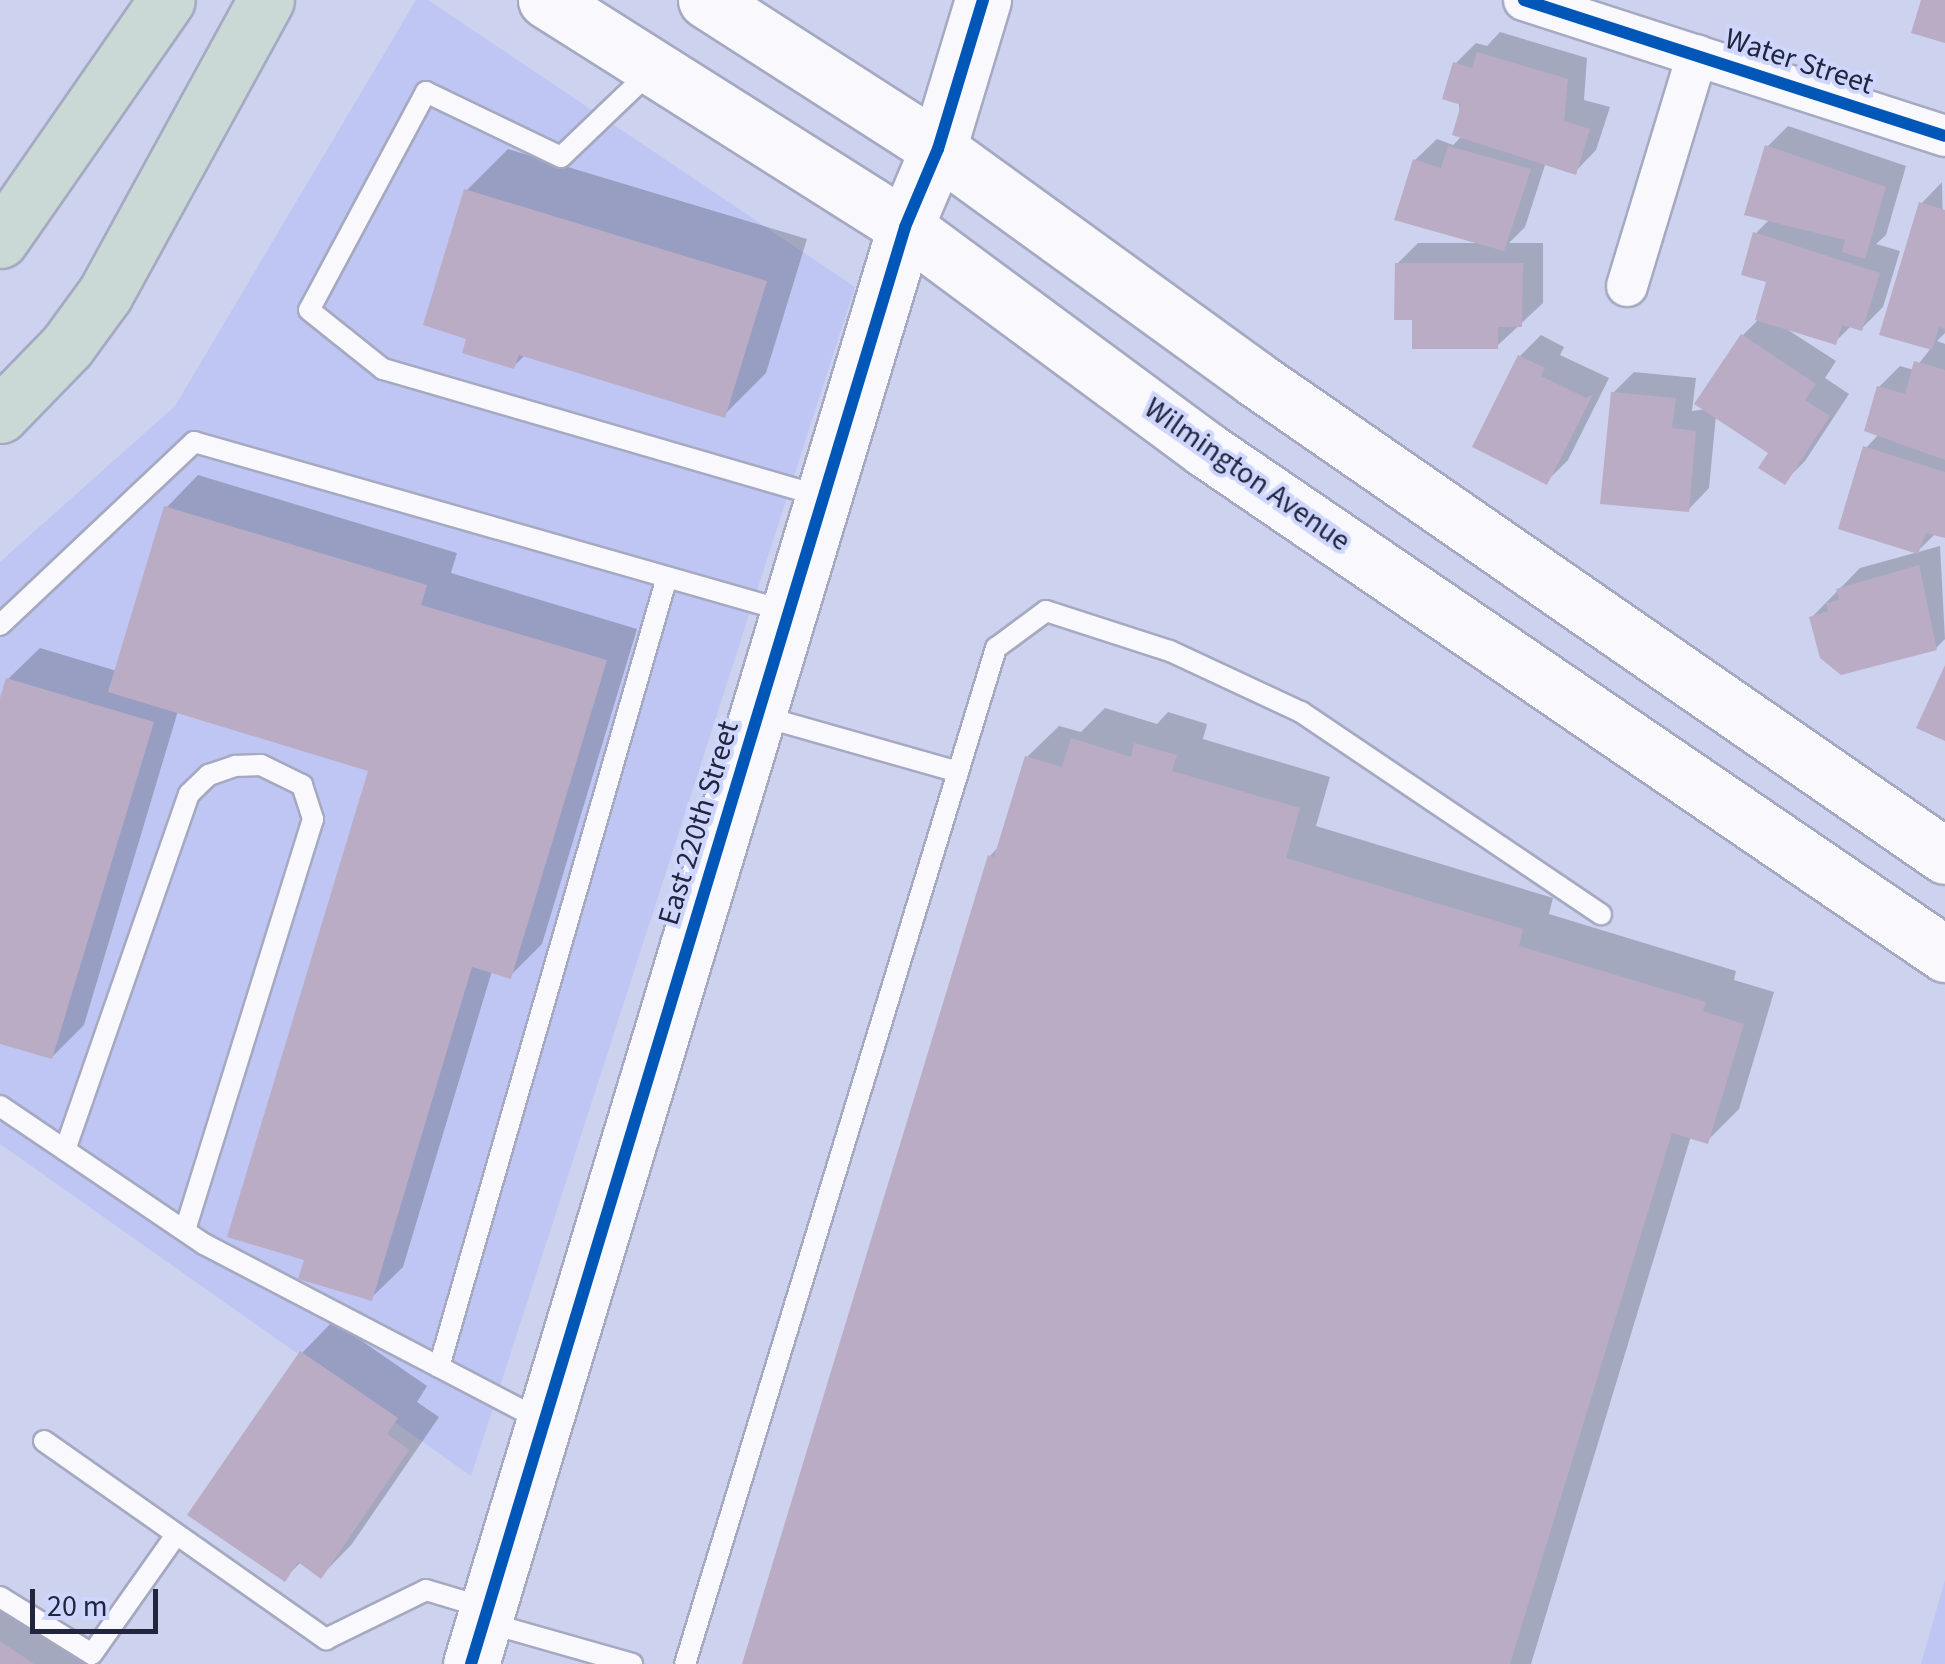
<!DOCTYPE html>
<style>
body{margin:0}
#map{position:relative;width:1945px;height:1664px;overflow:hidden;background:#cdd2ef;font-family:"Source Sans 3",sans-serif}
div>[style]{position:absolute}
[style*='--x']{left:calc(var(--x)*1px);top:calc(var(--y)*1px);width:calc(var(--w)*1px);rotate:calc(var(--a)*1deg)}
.built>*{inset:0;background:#bfc6f3}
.shadow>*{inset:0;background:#0003}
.building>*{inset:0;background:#baacc5}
.roads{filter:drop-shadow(2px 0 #a5a9c1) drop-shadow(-2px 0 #a5a9c1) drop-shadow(0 2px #a5a9c1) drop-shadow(0 -2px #a5a9c1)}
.lane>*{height:20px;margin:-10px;padding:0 10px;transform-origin:10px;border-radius:10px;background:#f8f8fd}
.street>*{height:40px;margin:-20px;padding:0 20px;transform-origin:20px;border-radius:20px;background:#f8f8fd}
.secondary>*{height:55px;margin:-27.5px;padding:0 27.5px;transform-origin:27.5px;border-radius:27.5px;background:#f8f8fd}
.highway>*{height:55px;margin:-27.5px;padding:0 27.5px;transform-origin:27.5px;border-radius:27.5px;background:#cad9d6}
.cycleway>*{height:12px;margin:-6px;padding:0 6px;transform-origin:6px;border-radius:6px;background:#0057b8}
span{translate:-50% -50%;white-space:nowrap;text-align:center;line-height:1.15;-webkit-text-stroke:8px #cfd6fe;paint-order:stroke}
.street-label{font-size:30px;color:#22253e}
.scale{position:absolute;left:30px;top:1589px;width:128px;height:45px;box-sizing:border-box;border:5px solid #22253e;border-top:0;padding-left:12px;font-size:30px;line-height:35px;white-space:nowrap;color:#22253e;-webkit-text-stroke:8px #cfd6fe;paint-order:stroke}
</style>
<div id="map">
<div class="built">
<div style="clip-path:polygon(416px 0,428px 0,855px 287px,471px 1476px,0 1144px,0 562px,175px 406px)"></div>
<div style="clip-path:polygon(1945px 1580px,1945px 1664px,1921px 1664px)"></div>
</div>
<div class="shadow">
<div style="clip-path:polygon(1500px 32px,1587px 58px,1584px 100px,1610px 107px,1596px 150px,1575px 172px,1546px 162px,1525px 227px,1509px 243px,1543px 243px,1543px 303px,1497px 346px,1414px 318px,1397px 264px,1418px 243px,1478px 243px,1415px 160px,1437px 139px,1453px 145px,1462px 136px,1455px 64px,1476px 43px,1487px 46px)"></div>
<div style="clip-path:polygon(1788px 126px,1906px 166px,1886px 235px,1876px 244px,1900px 251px,1883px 307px,1862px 328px,1852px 325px,1835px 342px,1785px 328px,1836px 361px,1825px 378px,1849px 394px,1805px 461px,1784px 482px,1771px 452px,1716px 415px,1709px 488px,1688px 510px,1613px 393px,1634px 372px,1696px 378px,1692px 411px,1707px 409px,1743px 335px,1757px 321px,1769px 281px,1756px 233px,1770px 219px,1767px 147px)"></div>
<div style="clip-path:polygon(508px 149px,807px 239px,766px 373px,724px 415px,526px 354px,514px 366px,470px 337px,467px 190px)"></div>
<div style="clip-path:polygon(1942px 182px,1945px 333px,1937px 341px,1945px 344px,1945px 536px,1936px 533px,1918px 551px,1866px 448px,1879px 434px,1879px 387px,1900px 366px,1914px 370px,1931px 348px,1921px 204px)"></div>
<div style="clip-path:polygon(1541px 335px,1564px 347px,1560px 355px,1609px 378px,1568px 460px,1547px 481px,1520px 356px)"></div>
<div style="clip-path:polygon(198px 475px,457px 553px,451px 573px,637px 629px,542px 944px,510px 976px,492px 971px,403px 1267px,371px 1298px,307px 1258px,371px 769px,178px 711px,84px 1025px,52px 1057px,0 1041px,0 707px,8px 679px,40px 648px,117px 671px,167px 507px)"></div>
<div style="clip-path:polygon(1940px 546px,1945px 639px,1936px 648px,1812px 617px,1860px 568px)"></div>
<div style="clip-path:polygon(1105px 708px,1157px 724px,1168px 712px,1207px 724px,1203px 739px,1330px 777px,1316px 826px,1553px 898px,1549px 914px,1736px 971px,1734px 980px,1774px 992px,1739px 1109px,1707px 1141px,1691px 1136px,1531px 1664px,744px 1664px,990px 856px,1000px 845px,1027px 757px,1059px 726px,1081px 732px)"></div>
<div style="clip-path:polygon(333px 1321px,427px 1386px,417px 1402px,439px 1417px,352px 1544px,321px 1576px,301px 1562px,285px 1578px,302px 1353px)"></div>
<div style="clip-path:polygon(0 1588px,92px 1650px,83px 1664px,0 1664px)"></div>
</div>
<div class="building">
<div style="clip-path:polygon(1921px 0,1945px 0,1945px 43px,1911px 33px)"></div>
<div style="clip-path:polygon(1477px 52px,1568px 79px,1564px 121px,1590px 129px,1576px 175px,1452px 135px,1461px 105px,1442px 99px,1453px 62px,1472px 68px)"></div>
<div style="clip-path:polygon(1765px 145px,1886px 187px,1865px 259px,1842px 252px,1845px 240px,1744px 215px)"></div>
<div style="clip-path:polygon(1448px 146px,1531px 169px,1504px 251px,1394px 220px,1413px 159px,1441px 168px)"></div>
<div style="clip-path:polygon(464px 189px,767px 281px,725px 418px,519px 355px,514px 369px,462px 353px,466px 339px,423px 325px)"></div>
<div style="clip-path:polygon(1919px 202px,1945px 210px,1945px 329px,1939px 327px,1932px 350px,1879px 335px)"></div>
<div style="clip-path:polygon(1753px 232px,1880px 273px,1862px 331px,1842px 325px,1836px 345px,1755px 320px,1766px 282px,1741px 275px)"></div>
<div style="clip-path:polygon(1395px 263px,1523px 263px,1522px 327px,1498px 327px,1498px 349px,1412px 349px,1412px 320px,1394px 320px)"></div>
<div style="clip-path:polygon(1741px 334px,1816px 384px,1805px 400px,1830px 416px,1785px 485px,1758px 468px,1768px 453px,1694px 404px)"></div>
<div style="clip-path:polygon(1518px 355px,1545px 368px,1541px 376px,1586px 398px,1593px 394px,1547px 485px,1472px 447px)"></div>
<div style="clip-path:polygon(1914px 361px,1945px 370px,1945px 460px,1864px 431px,1877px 386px,1905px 394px)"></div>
<div style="clip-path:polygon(1611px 392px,1676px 398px,1672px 428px,1696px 431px,1689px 512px,1600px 504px)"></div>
<div style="clip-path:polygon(1863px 446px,1945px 472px,1945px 538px,1926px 533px,1918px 554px,1838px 529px)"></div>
<div style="clip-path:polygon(164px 506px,427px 585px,421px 605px,607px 660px,511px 979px,472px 967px,372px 1301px,298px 1279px,304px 1260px,227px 1237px,368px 771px,108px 692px)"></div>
<div style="clip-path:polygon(1919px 565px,1937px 650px,1841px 675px,1820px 658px,1809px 617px,1828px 611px,1826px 603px,1839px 600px,1836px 589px)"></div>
<div style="clip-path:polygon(1945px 665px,1945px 741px,1916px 728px)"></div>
<div style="clip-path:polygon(6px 678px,154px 722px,52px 1059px,0 1044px,0 698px)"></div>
<div style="clip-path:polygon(1071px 738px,1131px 757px,1134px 743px,1177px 755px,1172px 771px,1300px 808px,1286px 858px,1523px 929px,1519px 946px,1706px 1002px,1703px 1011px,1744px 1024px,1708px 1144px,1672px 1133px,1510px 1664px,742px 1664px,988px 855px,994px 857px,1025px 756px,1062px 767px)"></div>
<div style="clip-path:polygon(300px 1351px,398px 1418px,387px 1434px,409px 1450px,321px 1579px,298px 1562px,285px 1582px,187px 1515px)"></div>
<div style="clip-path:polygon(0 1641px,34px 1664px,0 1664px)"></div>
</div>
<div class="roads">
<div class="lane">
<div style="--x:651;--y:71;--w:124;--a:136.3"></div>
<div style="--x:561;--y:157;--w:150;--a:-154.3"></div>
<div style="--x:426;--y:92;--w:247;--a:118.2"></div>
<div style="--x:309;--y:310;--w:95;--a:38.6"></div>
<div style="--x:383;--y:369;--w:455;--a:16.2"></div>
<div style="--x:0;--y:625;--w:267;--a:-43.3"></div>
<div style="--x:194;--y:442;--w:616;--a:15.93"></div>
<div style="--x:758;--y:715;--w:208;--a:15.9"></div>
<div style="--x:0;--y:1106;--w:246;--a:34.1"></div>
<div style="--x:204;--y:1244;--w:382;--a:27.6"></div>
<div style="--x:65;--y:1150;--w:377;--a:-70.8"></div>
<div style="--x:189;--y:794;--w:28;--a:-44"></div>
<div style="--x:209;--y:775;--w:28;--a:-19"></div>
<div style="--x:235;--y:766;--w:26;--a:-2"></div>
<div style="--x:261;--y:765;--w:46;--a:26"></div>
<div style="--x:302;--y:785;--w:36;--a:72"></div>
<div style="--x:313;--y:819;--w:431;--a:107.3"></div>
<div style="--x:439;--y:1367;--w:822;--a:-73.9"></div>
<div style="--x:44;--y:1441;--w:345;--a:35.1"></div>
<div style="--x:326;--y:1639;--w:111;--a:-26.1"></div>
<div style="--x:426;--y:1590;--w:63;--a:16.7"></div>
<div style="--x:0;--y:1597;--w:108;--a:31.8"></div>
<div style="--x:92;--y:1654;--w:146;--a:-54.8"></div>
<div style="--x:485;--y:1622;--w:153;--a:15.9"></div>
<div style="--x:685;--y:1664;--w:1063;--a:-72.98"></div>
<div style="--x:996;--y:648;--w:62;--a:-36.5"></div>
<div style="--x:1046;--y:611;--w:130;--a:17.9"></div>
<div style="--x:1170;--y:651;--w:145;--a:25"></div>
<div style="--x:1301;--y:712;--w:362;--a:34"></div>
</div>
<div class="street">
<div style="--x:1524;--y:0;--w:442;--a:17.9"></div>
<div style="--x:1627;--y:286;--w:241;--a:-73.1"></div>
</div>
<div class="secondary">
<div style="--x:546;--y:0;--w:425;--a:32.3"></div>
<div style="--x:905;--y:227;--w:373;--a:36.5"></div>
<div style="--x:1205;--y:449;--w:896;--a:34.31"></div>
<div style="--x:706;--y:0;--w:276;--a:32.7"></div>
<div style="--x:938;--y:149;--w:390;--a:35.9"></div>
<div style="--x:1254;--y:378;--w:840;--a:34.67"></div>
<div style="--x:471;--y:1664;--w:1501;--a:-73.19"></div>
<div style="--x:905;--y:227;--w:85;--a:-67.1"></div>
<div style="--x:938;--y:149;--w:156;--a:-73.2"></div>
</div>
<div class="highway">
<div style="--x:0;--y:240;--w:292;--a:-55.2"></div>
<div style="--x:0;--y:415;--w:96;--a:-45.8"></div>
<div style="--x:67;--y:346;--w:64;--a:-53.8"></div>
<div style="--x:105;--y:294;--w:335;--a:-61.3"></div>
</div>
</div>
<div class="cycleway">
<div style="--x:1524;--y:0;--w:442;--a:17.9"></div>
<div style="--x:471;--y:1664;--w:1501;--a:-73.19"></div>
<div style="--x:905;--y:227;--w:85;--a:-67.1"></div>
<div style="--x:938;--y:149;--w:156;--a:-73.2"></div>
</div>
<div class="street-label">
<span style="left:1799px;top:62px;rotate:18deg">Water Street</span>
<span style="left:1247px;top:475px;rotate:35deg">Wilmington Avenue</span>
<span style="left:699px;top:823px;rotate:-73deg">East 220th Street</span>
</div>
<div class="scale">20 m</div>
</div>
